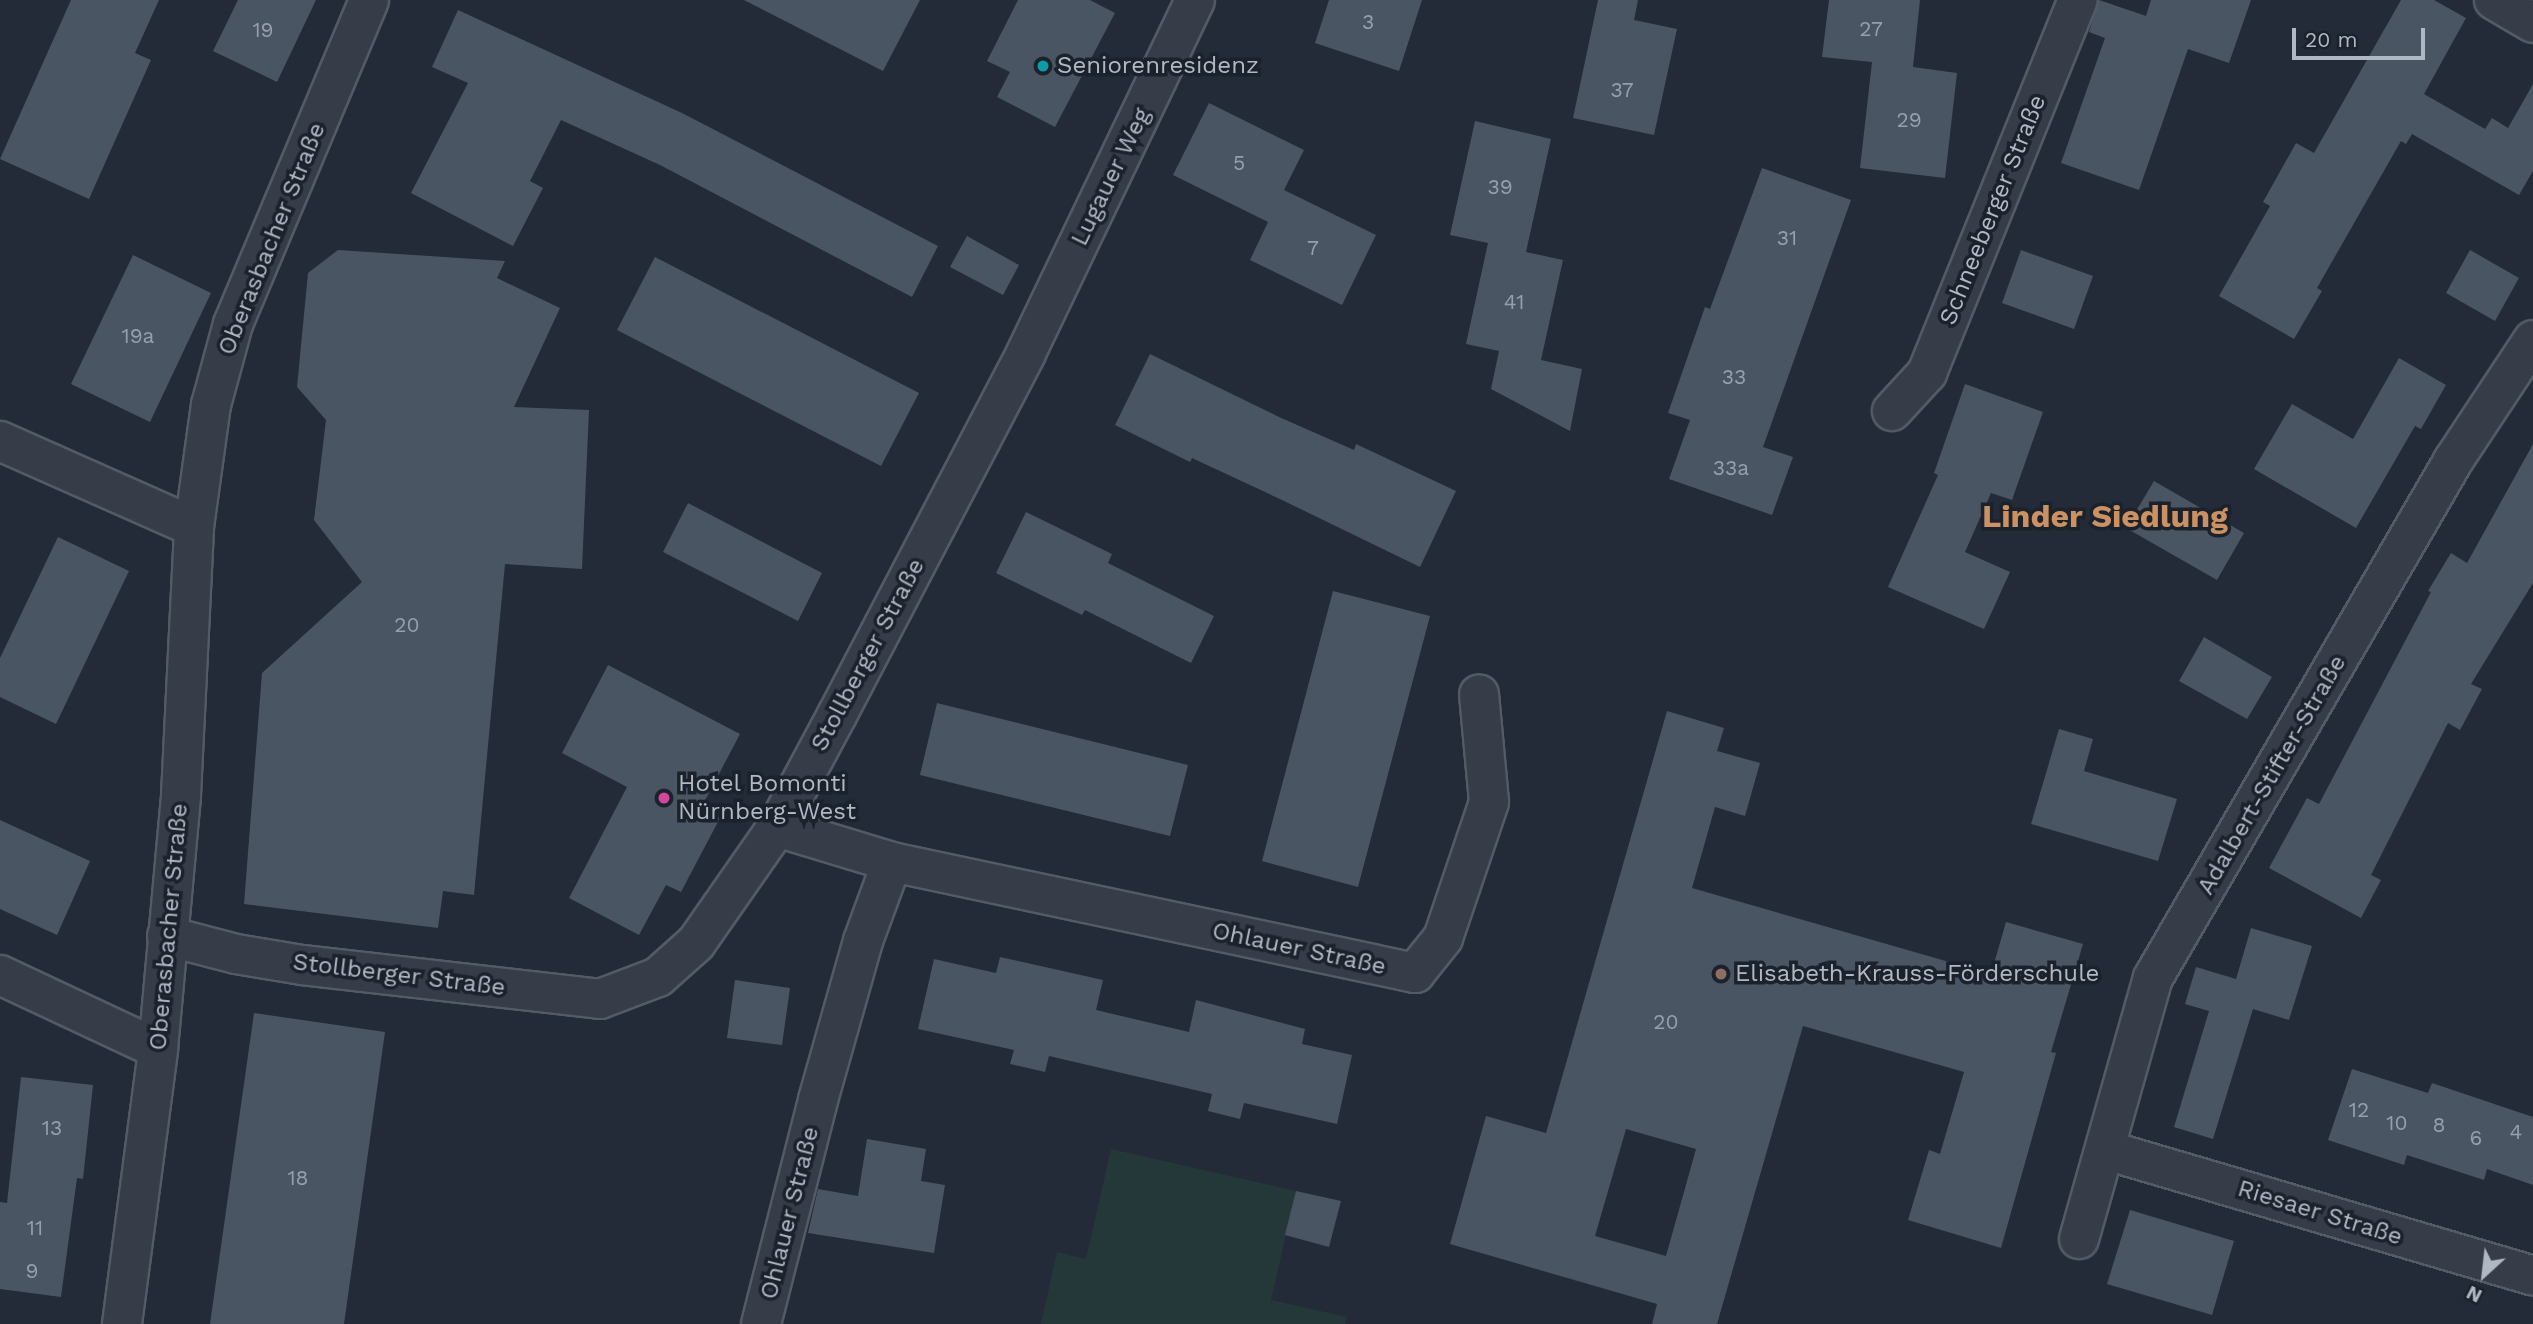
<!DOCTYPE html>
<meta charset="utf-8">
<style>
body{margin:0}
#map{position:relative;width:2533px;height:1324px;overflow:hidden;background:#222b37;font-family:"Work Sans",sans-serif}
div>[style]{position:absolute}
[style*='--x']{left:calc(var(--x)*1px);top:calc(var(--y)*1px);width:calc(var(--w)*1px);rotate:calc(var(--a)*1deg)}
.green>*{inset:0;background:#253839}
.building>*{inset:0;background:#4a5563}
.roads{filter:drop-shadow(2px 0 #535b65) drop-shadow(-2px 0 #535b65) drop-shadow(0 2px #535b65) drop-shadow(0 -2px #535b65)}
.minor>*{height:38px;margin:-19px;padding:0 19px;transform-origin:19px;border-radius:19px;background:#363d48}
.dots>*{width:19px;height:19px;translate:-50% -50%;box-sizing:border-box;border:4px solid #1b222c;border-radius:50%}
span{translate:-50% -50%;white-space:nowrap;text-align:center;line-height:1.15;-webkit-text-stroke:7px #1b222c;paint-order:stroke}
.number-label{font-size:21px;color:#969fac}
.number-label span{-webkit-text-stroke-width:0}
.poi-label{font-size:24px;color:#b0b8c4}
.left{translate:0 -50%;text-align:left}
.street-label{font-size:24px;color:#b0b8c4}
.district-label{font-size:32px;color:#cc9163;font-weight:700}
.north{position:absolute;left:2449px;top:1240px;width:70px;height:70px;-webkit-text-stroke:5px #1b222c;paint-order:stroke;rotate:207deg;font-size:19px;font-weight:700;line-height:28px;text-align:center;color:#b0b8c4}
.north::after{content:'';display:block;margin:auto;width:24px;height:32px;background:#b0b8c4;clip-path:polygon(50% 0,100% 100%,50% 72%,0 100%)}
.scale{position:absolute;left:2292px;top:28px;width:133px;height:32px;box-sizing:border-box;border:4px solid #b0b8c4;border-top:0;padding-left:9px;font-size:21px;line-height:24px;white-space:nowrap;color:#b0b8c4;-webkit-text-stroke:5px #1b222c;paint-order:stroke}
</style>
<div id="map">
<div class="green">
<div style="clip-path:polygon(1111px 1149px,1296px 1191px,1271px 1300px,1347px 1317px,1345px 1324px,1041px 1324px,1057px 1252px,1086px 1259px)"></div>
</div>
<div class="building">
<div style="clip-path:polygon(71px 0,159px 0,135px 53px,151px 60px,89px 199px,0 159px)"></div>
<div style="clip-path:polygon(238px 0,316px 0,277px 82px,213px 51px)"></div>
<div style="clip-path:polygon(744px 0,920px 0,883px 71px)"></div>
<div style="clip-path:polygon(1018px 0,1090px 0,1115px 13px,1055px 127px,997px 97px,1010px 72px,987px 61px)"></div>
<div style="clip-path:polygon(1329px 0,1422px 0,1399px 71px,1315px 43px)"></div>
<div style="clip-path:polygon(1598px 0,1638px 0,1634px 20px,1677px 29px,1654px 135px,1573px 118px)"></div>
<div style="clip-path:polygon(1829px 0,1920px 0,1913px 67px,1957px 73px,1945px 178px,1860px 168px,1872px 62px,1822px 57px)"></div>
<div style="clip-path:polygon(2099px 0,2146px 16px,2151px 0,2251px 0,2229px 63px,2188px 49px,2139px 190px,2061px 163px,2105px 38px,2089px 32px)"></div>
<div style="clip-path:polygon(2401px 0,2434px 0,2466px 18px,2424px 94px,2485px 129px,2492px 118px,2508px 128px,2533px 84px,2533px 171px,2519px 195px,2412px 134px,2406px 144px,2401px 141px,2317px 288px,2322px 291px,2294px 339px,2219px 296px,2270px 206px,2263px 202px,2296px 143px,2314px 153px)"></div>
<div style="clip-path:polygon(458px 10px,682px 113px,938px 246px,912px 297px,660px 165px,561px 120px,530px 181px,543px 188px,513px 246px,411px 193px,468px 83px,432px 67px)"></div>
<div style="clip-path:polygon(1209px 103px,1304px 150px,1284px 190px,1376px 235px,1342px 305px,1250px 260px,1268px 222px,1173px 175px)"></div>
<div style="clip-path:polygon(1475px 121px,1551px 139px,1526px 252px,1563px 260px,1541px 360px,1582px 369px,1570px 431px,1491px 389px,1499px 351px,1466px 344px,1488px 243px,1450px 235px)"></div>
<div style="clip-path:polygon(1762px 168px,1851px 200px,1763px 447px,1793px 457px,1772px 515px,1669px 479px,1690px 420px,1668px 413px,1705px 307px,1710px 309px)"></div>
<div style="clip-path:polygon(967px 236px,1019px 265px,1003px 295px,950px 267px)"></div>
<div style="clip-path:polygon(338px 250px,505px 261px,497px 278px,560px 308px,514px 407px,589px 410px,582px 569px,505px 564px,474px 895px,443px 891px,438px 928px,244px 904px,262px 673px,362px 582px,314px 520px,326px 420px,297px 387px,308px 273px)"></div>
<div style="clip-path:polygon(2021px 250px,2093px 276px,2074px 329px,2002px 303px)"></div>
<div style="clip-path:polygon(2470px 250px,2519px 278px,2495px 321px,2446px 293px)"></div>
<div style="clip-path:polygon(133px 255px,211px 293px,150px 422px,71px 384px)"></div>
<div style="clip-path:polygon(655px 257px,919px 393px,881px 466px,617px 330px)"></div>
<div style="clip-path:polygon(1150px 354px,1279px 417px,1354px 450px,1356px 444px,1456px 491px,1420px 567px,1282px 500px,1192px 458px,1190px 462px,1115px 425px)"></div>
<div style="clip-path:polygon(2399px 358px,2446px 385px,2421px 429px,2415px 426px,2356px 528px,2254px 469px,2292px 404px,2353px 439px)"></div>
<div style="clip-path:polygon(1965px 384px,2043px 412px,2012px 500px,1991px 493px,1965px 552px,2010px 572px,1984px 629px,1888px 587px,1938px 475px,1934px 473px)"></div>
<div style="clip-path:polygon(2533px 444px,2533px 583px,2471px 684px,2482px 689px,2460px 730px,2448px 723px,2371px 875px,2381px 880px,2361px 918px,2269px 868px,2307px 798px,2319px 804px,2431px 592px,2428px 591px,2451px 553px,2467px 563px)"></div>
<div style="clip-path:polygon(2154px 481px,2244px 533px,2217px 580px,2126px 528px)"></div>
<div style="clip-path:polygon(688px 503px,822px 573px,798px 621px,663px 552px)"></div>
<div style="clip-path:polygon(1026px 512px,1112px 554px,1108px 563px,1214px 616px,1191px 663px,1085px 610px,1082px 615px,996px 573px)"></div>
<div style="clip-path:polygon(58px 537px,129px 571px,56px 724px,0 697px,0 658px)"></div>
<div style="clip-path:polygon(1333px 591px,1430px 616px,1358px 887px,1262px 861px)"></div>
<div style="clip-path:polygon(2204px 637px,2272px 677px,2247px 719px,2179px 681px)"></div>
<div style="clip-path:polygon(608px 665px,740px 734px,701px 808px,720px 818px,681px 892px,666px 885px,639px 935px,569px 898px,627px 787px,562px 753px)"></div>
<div style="clip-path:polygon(937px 703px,1188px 765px,1170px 836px,920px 775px)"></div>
<div style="clip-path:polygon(evenodd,1667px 711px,1724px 728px,1717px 751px,1760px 763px,1745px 816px,1715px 807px,1692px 888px,1991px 974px,2006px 922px,2083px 944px,2051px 1052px,2056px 1053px,2001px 1248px,1908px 1220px,1929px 1150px,1940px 1154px,1964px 1072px,1803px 1026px,1717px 1324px,1652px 1324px,1657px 1304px,1450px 1244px,1486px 1116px,1546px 1133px,1667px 711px,1626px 1129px,1696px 1149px,1666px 1256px,1595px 1236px,1626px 1129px)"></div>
<div style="clip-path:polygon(2059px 729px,2093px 739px,2084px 771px,2177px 799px,2158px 861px,2031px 824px)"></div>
<div style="clip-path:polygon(0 820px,90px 861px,57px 935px,0 909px)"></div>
<div style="clip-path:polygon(2251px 928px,2312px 946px,2289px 1020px,2253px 1009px,2213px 1139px,2174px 1127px,2209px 1011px,2185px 1004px,2196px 967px,2236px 979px)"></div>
<div style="clip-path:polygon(1000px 957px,1103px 980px,1096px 1010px,1189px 1032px,1196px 1000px,1305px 1029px,1302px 1044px,1352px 1055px,1337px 1124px,1244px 1103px,1240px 1119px,1208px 1111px,1212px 1094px,1049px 1056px,1045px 1072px,1010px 1064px,1014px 1050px,918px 1029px,934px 959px,996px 973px)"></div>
<div style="clip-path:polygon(735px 980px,790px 988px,782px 1045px,727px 1038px)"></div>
<div style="clip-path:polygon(254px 1013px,385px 1032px,344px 1324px,210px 1324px)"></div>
<div style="clip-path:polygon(2352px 1069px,2428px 1093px,2432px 1083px,2533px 1117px,2533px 1185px,2487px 1169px,2484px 1180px,2407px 1155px,2404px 1165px,2328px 1140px)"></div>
<div style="clip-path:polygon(21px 1077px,93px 1085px,83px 1179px,77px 1178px,61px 1297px,0 1289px,0 1202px,7px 1203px)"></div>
<div style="clip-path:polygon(867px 1139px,926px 1149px,921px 1181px,945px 1185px,934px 1253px,808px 1233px,818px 1189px,858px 1196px)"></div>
<div style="clip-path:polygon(1296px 1191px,1341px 1201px,1329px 1247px,1285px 1235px)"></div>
<div style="clip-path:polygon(2130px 1210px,2234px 1241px,2212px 1315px,2107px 1284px)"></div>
</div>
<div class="roads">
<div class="minor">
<div style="--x:2494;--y:0;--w:45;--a:30.5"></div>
<div style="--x:1892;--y:411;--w:52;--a:-47.4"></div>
<div style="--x:1927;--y:373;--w:402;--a:-68"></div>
<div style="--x:0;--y:441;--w:212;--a:23.9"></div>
<div style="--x:777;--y:827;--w:120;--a:16.9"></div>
<div style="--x:892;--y:862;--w:535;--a:11.98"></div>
<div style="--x:1415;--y:973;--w:45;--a:-51.3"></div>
<div style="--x:1443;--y:938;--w:144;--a:-71.3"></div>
<div style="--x:1489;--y:802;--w:108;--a:-95.3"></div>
<div style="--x:167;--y:936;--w:71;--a:14.6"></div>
<div style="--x:236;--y:954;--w:67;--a:9.5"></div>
<div style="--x:302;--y:965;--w:300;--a:6.5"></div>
<div style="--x:600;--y:999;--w:62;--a:-20.8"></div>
<div style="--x:658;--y:977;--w:51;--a:-41.8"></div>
<div style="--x:696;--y:943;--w:141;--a:-55.1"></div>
<div style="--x:777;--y:827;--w:127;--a:-61.8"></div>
<div style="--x:837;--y:715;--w:408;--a:-62.4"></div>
<div style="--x:1026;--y:353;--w:391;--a:-64.4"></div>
<div style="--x:0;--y:975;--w:174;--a:25.1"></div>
<div style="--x:2106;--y:1150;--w:445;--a:16.4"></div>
<div style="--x:2079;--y:1239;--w:271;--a:-74.2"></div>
<div style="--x:2153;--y:978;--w:598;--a:-59.87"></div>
<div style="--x:2453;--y:461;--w:145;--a:-56.5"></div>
<div style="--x:122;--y:1324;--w:277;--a:-82.5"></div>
<div style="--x:158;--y:1049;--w:255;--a:-84.8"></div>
<div style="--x:181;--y:795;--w:268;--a:-87.2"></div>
<div style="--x:194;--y:527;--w:123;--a:-82.1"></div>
<div style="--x:211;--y:405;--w:84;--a:-74.8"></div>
<div style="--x:233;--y:324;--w:351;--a:-67.2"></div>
<div style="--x:761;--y:1324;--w:231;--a:-75.7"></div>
<div style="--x:818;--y:1100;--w:165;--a:-74.2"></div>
<div style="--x:863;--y:941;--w:84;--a:-69.8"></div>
</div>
</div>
<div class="dots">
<div style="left:1043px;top:66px;background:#0f9aa8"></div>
<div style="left:664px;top:798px;background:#d1479c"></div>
<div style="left:1721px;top:974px;background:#8d6e63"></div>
</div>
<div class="number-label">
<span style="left:1368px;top:22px">3</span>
<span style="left:1871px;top:29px">27</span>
<span style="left:263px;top:30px">19</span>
<span style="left:1622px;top:90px">37</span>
<span style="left:1909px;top:120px">29</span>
<span style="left:1239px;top:163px">5</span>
<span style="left:1500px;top:187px">39</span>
<span style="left:1787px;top:238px">31</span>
<span style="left:1313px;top:248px">7</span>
<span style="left:1514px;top:302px">41</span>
<span style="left:138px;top:336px">19a</span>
<span style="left:1734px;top:377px">33</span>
<span style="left:1731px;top:468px">33a</span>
<span style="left:407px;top:625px">20</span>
<span style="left:1666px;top:1022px">20</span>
<span style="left:2359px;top:1110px">12</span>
<span style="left:2397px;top:1123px">10</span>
<span style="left:2439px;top:1125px">8</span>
<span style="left:52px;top:1128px">13</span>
<span style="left:2516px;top:1132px">4</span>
<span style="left:2476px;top:1138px">6</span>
<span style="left:298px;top:1178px">18</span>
<span style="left:35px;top:1228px">11</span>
<span style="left:32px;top:1271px">9</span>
</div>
<div class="poi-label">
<span class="left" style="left:1057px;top:66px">Seniorenresidenz</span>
<span class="left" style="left:678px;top:798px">Hotel Bomonti<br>Nürnberg-West</span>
<span class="left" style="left:1735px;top:974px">Elisabeth-Krauss-Förderschule</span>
</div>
<div class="street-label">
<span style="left:1111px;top:177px;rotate:-64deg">Lugauer Weg</span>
<span style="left:1993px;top:210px;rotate:-68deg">Schneeberger Straße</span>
<span style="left:272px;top:239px;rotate:-68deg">Oberasbacher Straße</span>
<span style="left:868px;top:655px;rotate:-62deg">Stollberger Straße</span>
<span style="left:2272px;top:775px;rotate:-60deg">Adalbert-Stifter-Straße</span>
<span style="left:169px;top:927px;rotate:-85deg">Oberasbacher Straße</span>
<span style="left:1299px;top:949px;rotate:12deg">Ohlauer Straße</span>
<span style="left:399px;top:975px;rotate:7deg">Stollberger Straße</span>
<span style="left:790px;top:1213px;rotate:-76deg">Ohlauer Straße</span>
<span style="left:2320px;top:1213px;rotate:17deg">Riesaer Straße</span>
</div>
<div class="district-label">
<span style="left:2105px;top:516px">Linder Siedlung</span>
</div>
<div class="north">N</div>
<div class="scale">20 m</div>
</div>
